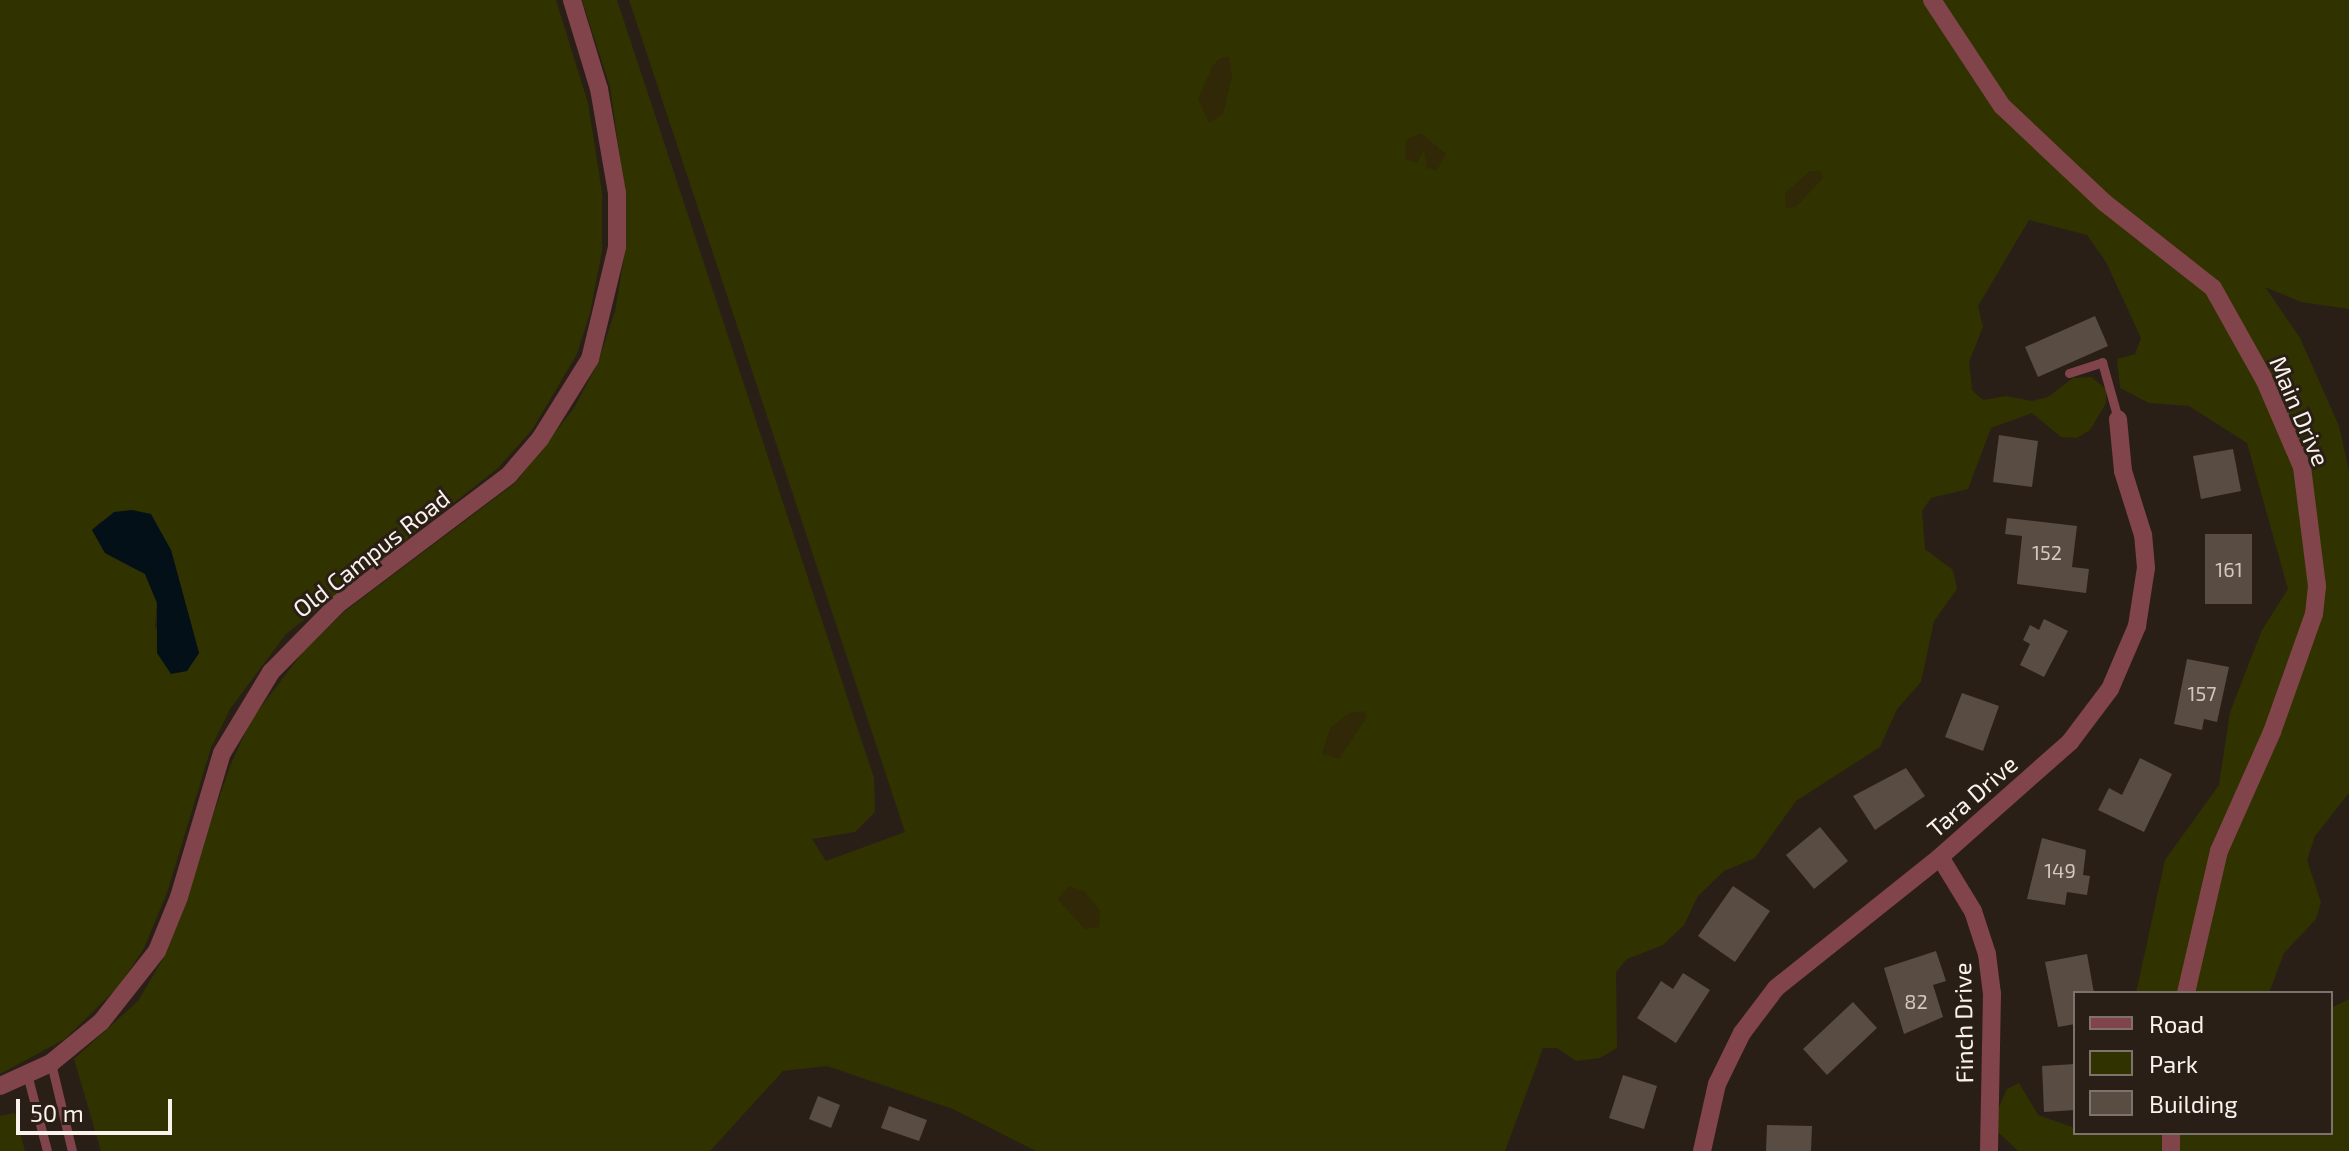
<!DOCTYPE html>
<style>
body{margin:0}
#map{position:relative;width:2349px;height:1151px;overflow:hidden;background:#2a1f16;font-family:"Exo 2",sans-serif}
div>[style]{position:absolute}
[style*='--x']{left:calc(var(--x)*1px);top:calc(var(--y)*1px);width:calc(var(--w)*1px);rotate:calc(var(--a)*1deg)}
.green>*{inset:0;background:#303200}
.sand>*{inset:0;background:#312807}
.water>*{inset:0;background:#031017}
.building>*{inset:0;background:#594c42}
.lane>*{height:9px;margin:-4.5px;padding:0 4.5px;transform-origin:4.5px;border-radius:4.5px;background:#81444b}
.street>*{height:18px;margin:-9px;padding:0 9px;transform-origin:9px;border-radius:9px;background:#81444b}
span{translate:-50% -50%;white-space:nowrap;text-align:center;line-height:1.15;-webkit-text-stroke:6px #2a1f16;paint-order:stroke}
.number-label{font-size:20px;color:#d2c8c2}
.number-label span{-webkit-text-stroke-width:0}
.street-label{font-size:24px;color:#faf2ec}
.legend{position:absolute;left:2073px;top:991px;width:260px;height:144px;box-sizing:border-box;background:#2a1f16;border:2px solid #7d736c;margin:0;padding:10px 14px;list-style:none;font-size:24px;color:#faf2ec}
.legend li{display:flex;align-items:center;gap:16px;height:40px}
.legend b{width:40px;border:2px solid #7d736c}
.scale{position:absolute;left:16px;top:1099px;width:156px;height:36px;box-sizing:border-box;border:4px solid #faf2ec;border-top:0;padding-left:10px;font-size:24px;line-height:28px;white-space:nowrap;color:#faf2ec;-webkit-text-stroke:6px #2a1f16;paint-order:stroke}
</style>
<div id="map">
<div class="green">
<div style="clip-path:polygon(evenodd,0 0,556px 0,588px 103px,602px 192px,602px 251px,590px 313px,577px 354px,532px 430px,497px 469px,286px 634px,230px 709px,211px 748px,167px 893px,144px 948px,119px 986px,65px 1039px,0 1074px,0 0,101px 521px,171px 550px,199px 653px,187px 671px,155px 627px,157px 603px,145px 574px,105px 553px,92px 530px,101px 521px)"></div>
<div style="clip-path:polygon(582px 0,617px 0,874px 778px,875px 812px,855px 832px,812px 839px,826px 861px,905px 832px,629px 0,2349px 0,2349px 309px,2301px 302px,2265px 287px,2300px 338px,2339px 426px,2349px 471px,2349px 793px,2315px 836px,2307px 860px,2321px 902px,2316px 919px,2284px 953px,2269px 993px,2136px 993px,2165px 860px,2219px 785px,2230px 712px,2262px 630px,2288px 589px,2247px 443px,2189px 406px,2149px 403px,2120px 388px,2117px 359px,2135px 354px,2141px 338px,2106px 262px,2087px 235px,2029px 220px,1978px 306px,1983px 327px,1969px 362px,1972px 390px,1983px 400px,2006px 396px,2032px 401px,2048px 397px,2073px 378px,2091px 377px,2106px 389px,2106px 403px,2090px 430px,2077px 438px,2061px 437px,2032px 413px,1991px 428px,1968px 489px,1931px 498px,1922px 511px,1925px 549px,1953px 570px,1957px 589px,1934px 621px,1921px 682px,1897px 709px,1880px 747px,1796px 801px,1755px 858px,1724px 871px,1698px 896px,1684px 925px,1663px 945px,1627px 959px,1616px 972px,1617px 1048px,1600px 1058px,1576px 1061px,1557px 1048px,1543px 1048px,1505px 1151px,1036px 1151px,953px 1109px,827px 1066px,783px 1071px,710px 1151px,101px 1151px,74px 1059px,138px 1001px,164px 957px,230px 766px,251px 720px,302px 653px,344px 612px,515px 483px,574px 408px,597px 365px,615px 311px,626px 245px,625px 193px,610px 87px)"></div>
<div style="clip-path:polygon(2349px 999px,2349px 1151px,2018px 1151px,1998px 1132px,1997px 1111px,2007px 1089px,2019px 1083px,2038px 1115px,2075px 1128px,2075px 1133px,2331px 1133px,2331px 1008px)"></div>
<div style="clip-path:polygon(15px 1113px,25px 1151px,0 1151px,0 1116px)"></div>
</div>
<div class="sand">
<div style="clip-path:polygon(1222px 57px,1229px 57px,1232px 76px,1223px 114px,1209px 123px,1198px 99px,1213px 65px)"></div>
<div style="clip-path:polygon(1421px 133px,1446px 154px,1437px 170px,1427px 168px,1424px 151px,1417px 163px,1405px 159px,1406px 140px)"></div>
<div style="clip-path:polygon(1810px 171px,1820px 171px,1823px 178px,1796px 207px,1786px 208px,1785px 193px)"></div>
<div style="clip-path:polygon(1364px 711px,1367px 717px,1339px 759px,1322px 754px,1330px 728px,1349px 713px)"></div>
<div style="clip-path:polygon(1069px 886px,1084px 891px,1100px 911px,1099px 927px,1085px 929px,1057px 899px)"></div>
</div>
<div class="water">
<div style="clip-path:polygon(132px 510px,151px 514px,171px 550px,199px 653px,187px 671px,171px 674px,157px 653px,157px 603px,145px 574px,105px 553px,92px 530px,114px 512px)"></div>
</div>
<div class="building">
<div style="clip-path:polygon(2095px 316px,2108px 346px,2038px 377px,2025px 347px)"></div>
<div style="clip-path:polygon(1999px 435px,2038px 441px,2032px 487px,1993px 482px)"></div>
<div style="clip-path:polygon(2233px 449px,2241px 491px,2201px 499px,2193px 456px)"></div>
<div style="clip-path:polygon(2007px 518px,2077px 526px,2072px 567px,2089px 569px,2086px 593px,2017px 584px,2022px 536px,2005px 534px)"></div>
<div style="clip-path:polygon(2205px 534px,2252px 534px,2252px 604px,2205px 604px)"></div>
<div style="clip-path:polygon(2044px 619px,2068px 631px,2044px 677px,2020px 665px,2030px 644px,2023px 640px,2030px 625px,2039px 630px)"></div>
<div style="clip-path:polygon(2187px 659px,2229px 667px,2217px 722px,2204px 719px,2202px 730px,2174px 724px)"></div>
<div style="clip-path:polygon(1962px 693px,1999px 706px,1983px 751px,1945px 737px)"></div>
<div style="clip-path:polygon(2140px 758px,2172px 774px,2144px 832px,2098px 810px,2109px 788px,2122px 795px)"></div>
<div style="clip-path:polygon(1906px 768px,1925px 796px,1875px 830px,1853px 796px)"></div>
<div style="clip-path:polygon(1820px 827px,1848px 861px,1814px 889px,1786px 855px)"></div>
<div style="clip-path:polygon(2042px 838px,2086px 850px,2083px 875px,2090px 876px,2087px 895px,2067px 892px,2065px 905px,2027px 899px)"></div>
<div style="clip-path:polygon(1733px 886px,1770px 911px,1735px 962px,1698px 936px)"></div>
<div style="clip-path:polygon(1936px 951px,1946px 981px,1933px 985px,1943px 1017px,1904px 1034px,1884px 968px)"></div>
<div style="clip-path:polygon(2087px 954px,2094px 993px,2075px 993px,2075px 1024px,2058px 1027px,2045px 962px)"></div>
<div style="clip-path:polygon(1683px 973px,1710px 990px,1676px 1043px,1637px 1018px,1661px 981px,1673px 989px)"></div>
<div style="clip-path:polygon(1853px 1002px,1877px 1028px,1827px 1075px,1803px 1049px)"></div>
<div style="clip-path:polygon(2075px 1064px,2075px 1110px,2044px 1112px,2042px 1066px)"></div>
<div style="clip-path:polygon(1623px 1075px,1657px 1086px,1644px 1129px,1609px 1118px)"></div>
<div style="clip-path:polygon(818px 1096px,840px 1105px,831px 1128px,809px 1119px)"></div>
<div style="clip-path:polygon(889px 1106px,927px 1120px,919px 1141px,881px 1128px)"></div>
<div style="clip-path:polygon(1767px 1125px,1812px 1126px,1811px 1151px,1766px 1151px)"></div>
</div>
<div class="lane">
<div style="--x:2069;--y:373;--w:35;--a:-18"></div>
<div style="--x:2102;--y:362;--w:59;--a:74.3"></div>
<div style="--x:51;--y:1063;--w:90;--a:76.6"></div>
<div style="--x:27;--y:1074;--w:80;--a:75.4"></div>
</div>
<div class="street">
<div style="--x:1932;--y:0;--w:127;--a:56.6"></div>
<div style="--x:2002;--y:106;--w:141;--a:43.3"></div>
<div style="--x:2105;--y:203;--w:137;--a:38.2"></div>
<div style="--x:2213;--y:288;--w:107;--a:60.8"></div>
<div style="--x:2265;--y:381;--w:94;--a:66.7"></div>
<div style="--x:2302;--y:467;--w:120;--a:82.8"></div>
<div style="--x:2317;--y:586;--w:28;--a:96"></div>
<div style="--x:2314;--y:614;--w:125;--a:109.6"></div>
<div style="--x:2272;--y:732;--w:130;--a:114"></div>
<div style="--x:2219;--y:851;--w:146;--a:103.1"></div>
<div style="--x:1940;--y:857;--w:63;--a:58.6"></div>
<div style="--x:1973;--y:911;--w:45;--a:72"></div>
<div style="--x:1987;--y:954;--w:40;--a:82.9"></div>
<div style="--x:1992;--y:994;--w:157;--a:91.1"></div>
<div style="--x:0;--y:1086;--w:56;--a:-24.3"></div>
<div style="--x:51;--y:1063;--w:65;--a:-39.4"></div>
<div style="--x:101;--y:1022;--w:90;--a:-51.7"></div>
<div style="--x:157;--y:951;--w:58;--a:-67.8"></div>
<div style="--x:179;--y:897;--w:150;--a:-73.4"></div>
<div style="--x:222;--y:753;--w:95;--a:-58.8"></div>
<div style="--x:271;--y:672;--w:95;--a:-45.4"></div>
<div style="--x:338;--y:604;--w:214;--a:-37"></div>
<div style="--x:509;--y:475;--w:48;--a:-49.3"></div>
<div style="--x:540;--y:439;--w:94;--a:-58"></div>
<div style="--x:590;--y:359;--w:115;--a:-76.4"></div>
<div style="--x:617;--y:247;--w:54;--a:-90"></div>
<div style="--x:617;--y:193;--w:106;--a:-99.8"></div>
<div style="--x:599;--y:89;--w:93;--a:-106.9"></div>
<div style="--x:1702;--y:1151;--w:69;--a:-77.4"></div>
<div style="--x:1717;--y:1084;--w:57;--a:-63.9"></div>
<div style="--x:1742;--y:1033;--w:56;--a:-52.9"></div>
<div style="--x:1776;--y:988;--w:210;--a:-38.6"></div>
<div style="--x:1940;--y:857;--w:174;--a:-41.5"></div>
<div style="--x:2070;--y:742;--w:66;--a:-53"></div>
<div style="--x:2110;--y:689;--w:69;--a:-66.8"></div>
<div style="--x:2137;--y:626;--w:59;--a:-81.2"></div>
<div style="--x:2146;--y:568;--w:33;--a:-95"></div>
<div style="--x:2143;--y:535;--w:67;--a:-107.4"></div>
<div style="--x:2123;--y:471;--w:52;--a:-95.5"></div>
<div style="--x:2171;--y:1151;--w:18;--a:-90"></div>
</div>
<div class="number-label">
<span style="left:2047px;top:552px">152</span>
<span style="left:2229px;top:569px">161</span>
<span style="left:2202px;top:693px">157</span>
<span style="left:2060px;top:870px">149</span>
<span style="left:1916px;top:1001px">82</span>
</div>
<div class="street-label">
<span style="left:2300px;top:411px;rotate:67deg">Main Drive</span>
<span style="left:371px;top:553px;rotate:-38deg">Old Campus Road</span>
<span style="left:1972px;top:796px;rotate:-41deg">Tara Drive</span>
<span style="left:1963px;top:1023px;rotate:-91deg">Finch Drive</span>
</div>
<ul class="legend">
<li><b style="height:10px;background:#81444b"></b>Road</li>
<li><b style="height:22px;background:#303200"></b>Park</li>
<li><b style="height:22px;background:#594c42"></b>Building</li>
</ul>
<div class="scale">50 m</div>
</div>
